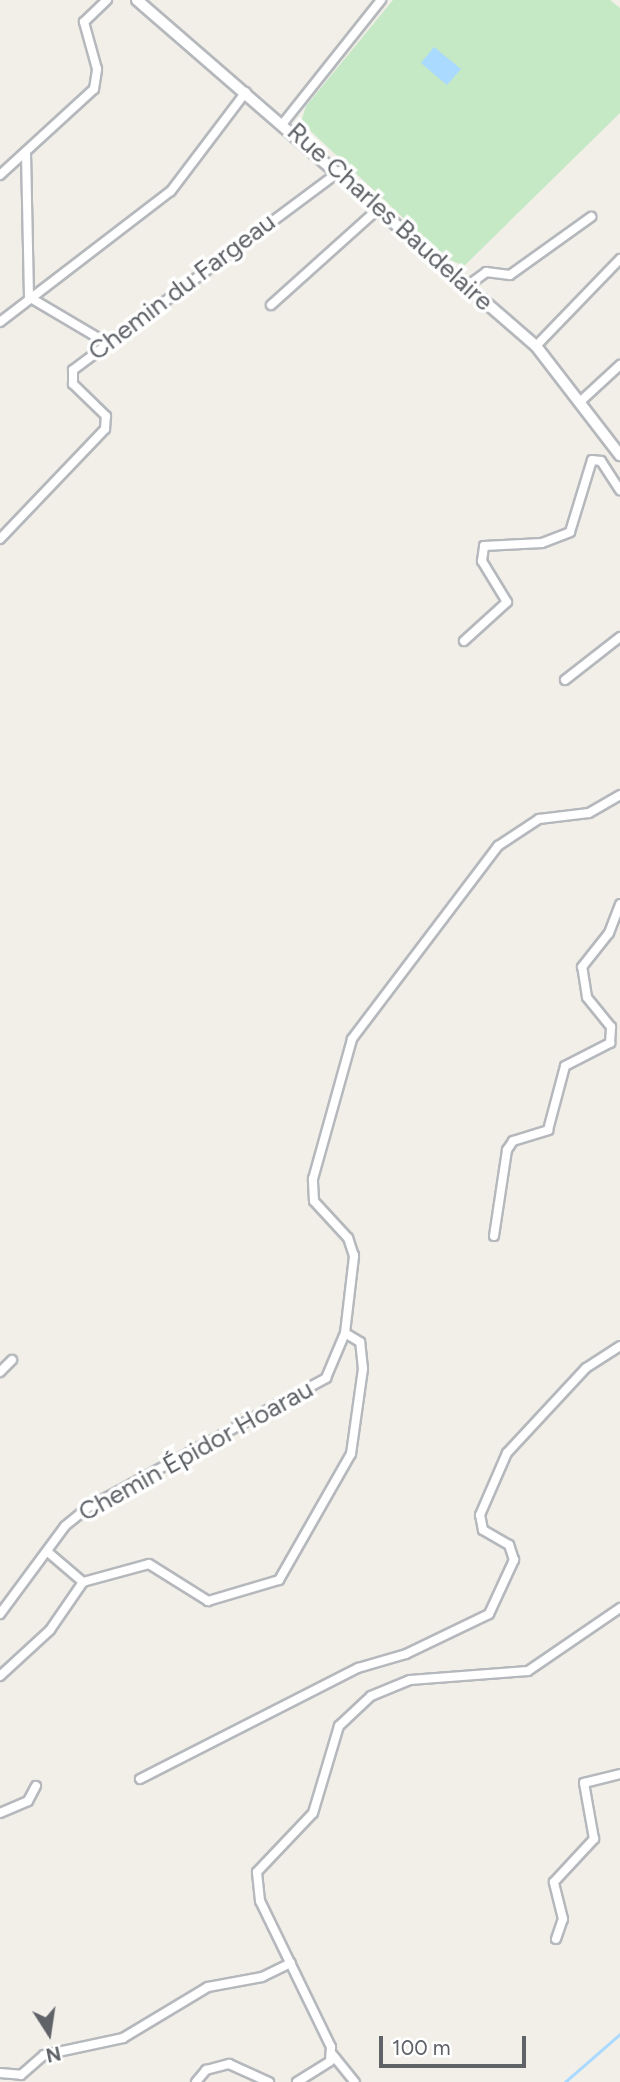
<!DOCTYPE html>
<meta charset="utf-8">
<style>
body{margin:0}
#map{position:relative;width:620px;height:2082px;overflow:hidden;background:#f1efe8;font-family:Figtree,sans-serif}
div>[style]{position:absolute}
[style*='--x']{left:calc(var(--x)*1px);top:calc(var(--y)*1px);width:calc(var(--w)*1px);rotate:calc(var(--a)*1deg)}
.green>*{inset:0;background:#c5e8c5}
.water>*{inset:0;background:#aadaff}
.stream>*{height:2.5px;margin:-1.25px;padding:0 1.25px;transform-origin:1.25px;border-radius:1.25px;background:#aadaff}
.roads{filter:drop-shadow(2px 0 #b5b8bc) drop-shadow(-2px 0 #b5b8bc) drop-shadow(0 2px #b5b8bc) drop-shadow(0 -2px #b5b8bc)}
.street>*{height:8px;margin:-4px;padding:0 4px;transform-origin:4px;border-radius:4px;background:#fff}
.secondary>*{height:10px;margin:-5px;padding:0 5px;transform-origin:5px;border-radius:5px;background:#fff}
span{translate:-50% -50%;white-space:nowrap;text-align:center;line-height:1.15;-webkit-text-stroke:7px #fff;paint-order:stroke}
.street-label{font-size:26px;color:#5f6368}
.north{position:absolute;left:14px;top:1998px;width:70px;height:70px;-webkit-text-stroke:5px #fff;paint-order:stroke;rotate:168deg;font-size:19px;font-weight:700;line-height:28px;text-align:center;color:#5f6368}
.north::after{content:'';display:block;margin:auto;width:24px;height:32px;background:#5f6368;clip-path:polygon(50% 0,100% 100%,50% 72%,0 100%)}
.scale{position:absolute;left:379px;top:2036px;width:147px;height:32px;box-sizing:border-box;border:4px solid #5f6368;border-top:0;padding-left:9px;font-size:21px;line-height:24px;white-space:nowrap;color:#5f6368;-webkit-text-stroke:5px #fff;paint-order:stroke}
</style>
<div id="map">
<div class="green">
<div style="clip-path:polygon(393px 0,610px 0,620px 8px,620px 113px,464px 266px,446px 258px,301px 122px,306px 106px)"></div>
</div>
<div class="water">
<div style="clip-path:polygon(434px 47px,461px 69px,447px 85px,421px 63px)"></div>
</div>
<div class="stream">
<div style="--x:565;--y:2082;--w:73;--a:-41.1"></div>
</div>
<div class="roads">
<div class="street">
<div style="--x:284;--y:122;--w:156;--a:-51.5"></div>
<div style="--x:26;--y:153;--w:144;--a:88.8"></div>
<div style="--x:29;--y:297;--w:88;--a:30.6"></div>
<div style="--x:0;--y:175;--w:127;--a:-42.5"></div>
<div style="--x:94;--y:89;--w:20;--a:-81"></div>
<div style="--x:97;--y:69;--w:49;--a:-105.5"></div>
<div style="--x:84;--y:22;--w:32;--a:-44"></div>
<div style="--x:467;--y:286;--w:24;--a:-36"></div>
<div style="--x:486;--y:272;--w:24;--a:7"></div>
<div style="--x:510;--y:275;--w:100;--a:-35.6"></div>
<div style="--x:271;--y:305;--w:145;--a:-41.9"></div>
<div style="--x:0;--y:322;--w:215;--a:-37.5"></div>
<div style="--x:171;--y:191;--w:124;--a:-52.9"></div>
<div style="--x:536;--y:346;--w:121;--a:-46"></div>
<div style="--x:582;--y:400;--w:52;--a:-42.6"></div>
<div style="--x:0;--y:539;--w:152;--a:-46.3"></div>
<div style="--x:105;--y:429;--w:13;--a:-86"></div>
<div style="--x:106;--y:416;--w:46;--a:-135.9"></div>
<div style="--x:73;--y:384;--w:14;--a:-90"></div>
<div style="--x:73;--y:370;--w:333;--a:-36.7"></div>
<div style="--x:464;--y:641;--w:58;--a:-42.2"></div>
<div style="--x:507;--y:602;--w:48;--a:-121.4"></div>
<div style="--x:482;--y:561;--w:15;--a:-82"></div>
<div style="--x:484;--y:546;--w:58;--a:-3"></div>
<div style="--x:542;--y:543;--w:30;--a:-21"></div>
<div style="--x:570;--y:532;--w:75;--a:-73"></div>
<div style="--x:592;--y:460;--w:9;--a:6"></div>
<div style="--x:601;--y:461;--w:35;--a:57"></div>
<div style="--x:565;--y:680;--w:70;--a:-38"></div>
<div style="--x:494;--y:1236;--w:87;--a:-81.4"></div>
<div style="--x:507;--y:1150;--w:11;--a:-56"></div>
<div style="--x:513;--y:1141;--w:37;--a:-17"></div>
<div style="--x:548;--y:1130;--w:66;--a:-75.1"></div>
<div style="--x:565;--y:1066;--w:51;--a:-27.1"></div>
<div style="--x:610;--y:1043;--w:16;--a:-86"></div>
<div style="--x:611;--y:1027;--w:38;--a:-129"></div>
<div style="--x:587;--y:997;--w:30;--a:-99"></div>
<div style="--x:582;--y:967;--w:43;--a:-51.5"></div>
<div style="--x:609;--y:933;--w:31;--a:-69"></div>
<div style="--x:0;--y:1372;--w:17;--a:-45"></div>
<div style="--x:49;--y:1553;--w:45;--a:40.5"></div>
<div style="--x:83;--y:1582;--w:68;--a:-15.3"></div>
<div style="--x:149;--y:1564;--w:70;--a:32.1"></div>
<div style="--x:208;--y:1601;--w:74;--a:-16.5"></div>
<div style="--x:279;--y:1580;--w:145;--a:-60.3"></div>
<div style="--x:351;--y:1454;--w:86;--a:-82"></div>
<div style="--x:363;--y:1369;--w:27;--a:-96"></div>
<div style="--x:360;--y:1342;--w:17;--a:-149"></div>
<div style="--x:0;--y:1614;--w:109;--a:-53.5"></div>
<div style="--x:65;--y:1526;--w:28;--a:-39"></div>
<div style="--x:87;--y:1508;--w:272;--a:-28.5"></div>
<div style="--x:326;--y:1378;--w:49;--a:-67.1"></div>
<div style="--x:345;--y:1333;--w:78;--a:-83.3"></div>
<div style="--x:354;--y:1256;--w:19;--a:-108"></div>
<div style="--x:348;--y:1238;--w:50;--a:-132.6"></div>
<div style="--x:314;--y:1201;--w:22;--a:-93"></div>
<div style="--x:313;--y:1179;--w:145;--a:-74.4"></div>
<div style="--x:352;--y:1039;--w:242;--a:-52.9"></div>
<div style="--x:498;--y:846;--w:49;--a:-33.4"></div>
<div style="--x:539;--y:819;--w:50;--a:-6.8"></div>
<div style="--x:589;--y:813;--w:36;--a:-30"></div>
<div style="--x:0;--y:1676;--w:68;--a:-42.6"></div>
<div style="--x:50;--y:1630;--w:58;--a:-55.5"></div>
<div style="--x:140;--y:1779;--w:245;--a:-27"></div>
<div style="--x:358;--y:1668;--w:50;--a:-16.3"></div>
<div style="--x:406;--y:1654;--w:92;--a:-25.7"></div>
<div style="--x:489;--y:1614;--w:60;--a:-65.2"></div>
<div style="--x:514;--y:1560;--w:16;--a:-108"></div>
<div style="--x:509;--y:1545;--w:30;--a:-150"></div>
<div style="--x:483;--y:1530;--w:15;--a:-101"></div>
<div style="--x:480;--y:1515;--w:68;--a:-66.5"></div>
<div style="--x:507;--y:1453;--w:116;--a:-47.1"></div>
<div style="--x:586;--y:1368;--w:40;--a:-32.9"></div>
<div style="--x:0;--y:1813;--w:30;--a:-23"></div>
<div style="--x:28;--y:1801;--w:17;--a:-62"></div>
<div style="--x:556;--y:1939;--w:21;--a:-71"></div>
<div style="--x:563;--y:1919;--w:38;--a:-104"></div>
<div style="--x:554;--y:1882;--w:59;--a:-47.1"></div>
<div style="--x:594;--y:1839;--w:57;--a:-100.1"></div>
<div style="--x:584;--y:1783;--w:37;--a:-14"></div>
<div style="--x:332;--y:2054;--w:36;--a:51"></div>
<div style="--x:0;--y:2073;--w:21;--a:5"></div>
<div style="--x:21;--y:2075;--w:30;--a:-41"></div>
<div style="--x:44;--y:2055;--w:81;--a:-12.1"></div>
<div style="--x:123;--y:2038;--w:99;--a:-31"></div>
<div style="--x:208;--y:1987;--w:55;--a:-10.5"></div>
<div style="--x:262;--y:1977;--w:32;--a:-26"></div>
<div style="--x:196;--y:2082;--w:16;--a:-50"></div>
<div style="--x:206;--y:2070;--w:24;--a:-15"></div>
<div style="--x:229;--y:2064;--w:44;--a:24.2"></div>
<div style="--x:297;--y:2082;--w:39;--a:-32"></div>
<div style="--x:330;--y:2061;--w:14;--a:-86"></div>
<div style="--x:331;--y:2047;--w:162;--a:-115.9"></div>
<div style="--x:260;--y:1901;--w:29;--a:-96"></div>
<div style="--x:257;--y:1872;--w:81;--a:-46.5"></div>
<div style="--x:313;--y:1813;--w:91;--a:-73.4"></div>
<div style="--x:339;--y:1726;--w:44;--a:-43.2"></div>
<div style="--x:371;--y:1696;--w:42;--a:-22.3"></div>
<div style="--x:410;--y:1680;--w:118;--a:-4.4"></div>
<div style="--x:528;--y:1671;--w:112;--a:-34.4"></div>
</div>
<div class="secondary">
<div style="--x:137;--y:0;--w:528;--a:40.93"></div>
<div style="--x:536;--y:346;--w:138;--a:52.4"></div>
</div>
</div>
<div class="street-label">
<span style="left:390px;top:217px;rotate:42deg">Rue Charles Baudelaire</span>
<span style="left:182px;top:287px;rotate:-37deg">Chemin du Fargeau</span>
<span style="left:196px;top:1451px;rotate:-29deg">Chemin Épidor Hoarau</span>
</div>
<div class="north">N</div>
<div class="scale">100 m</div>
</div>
